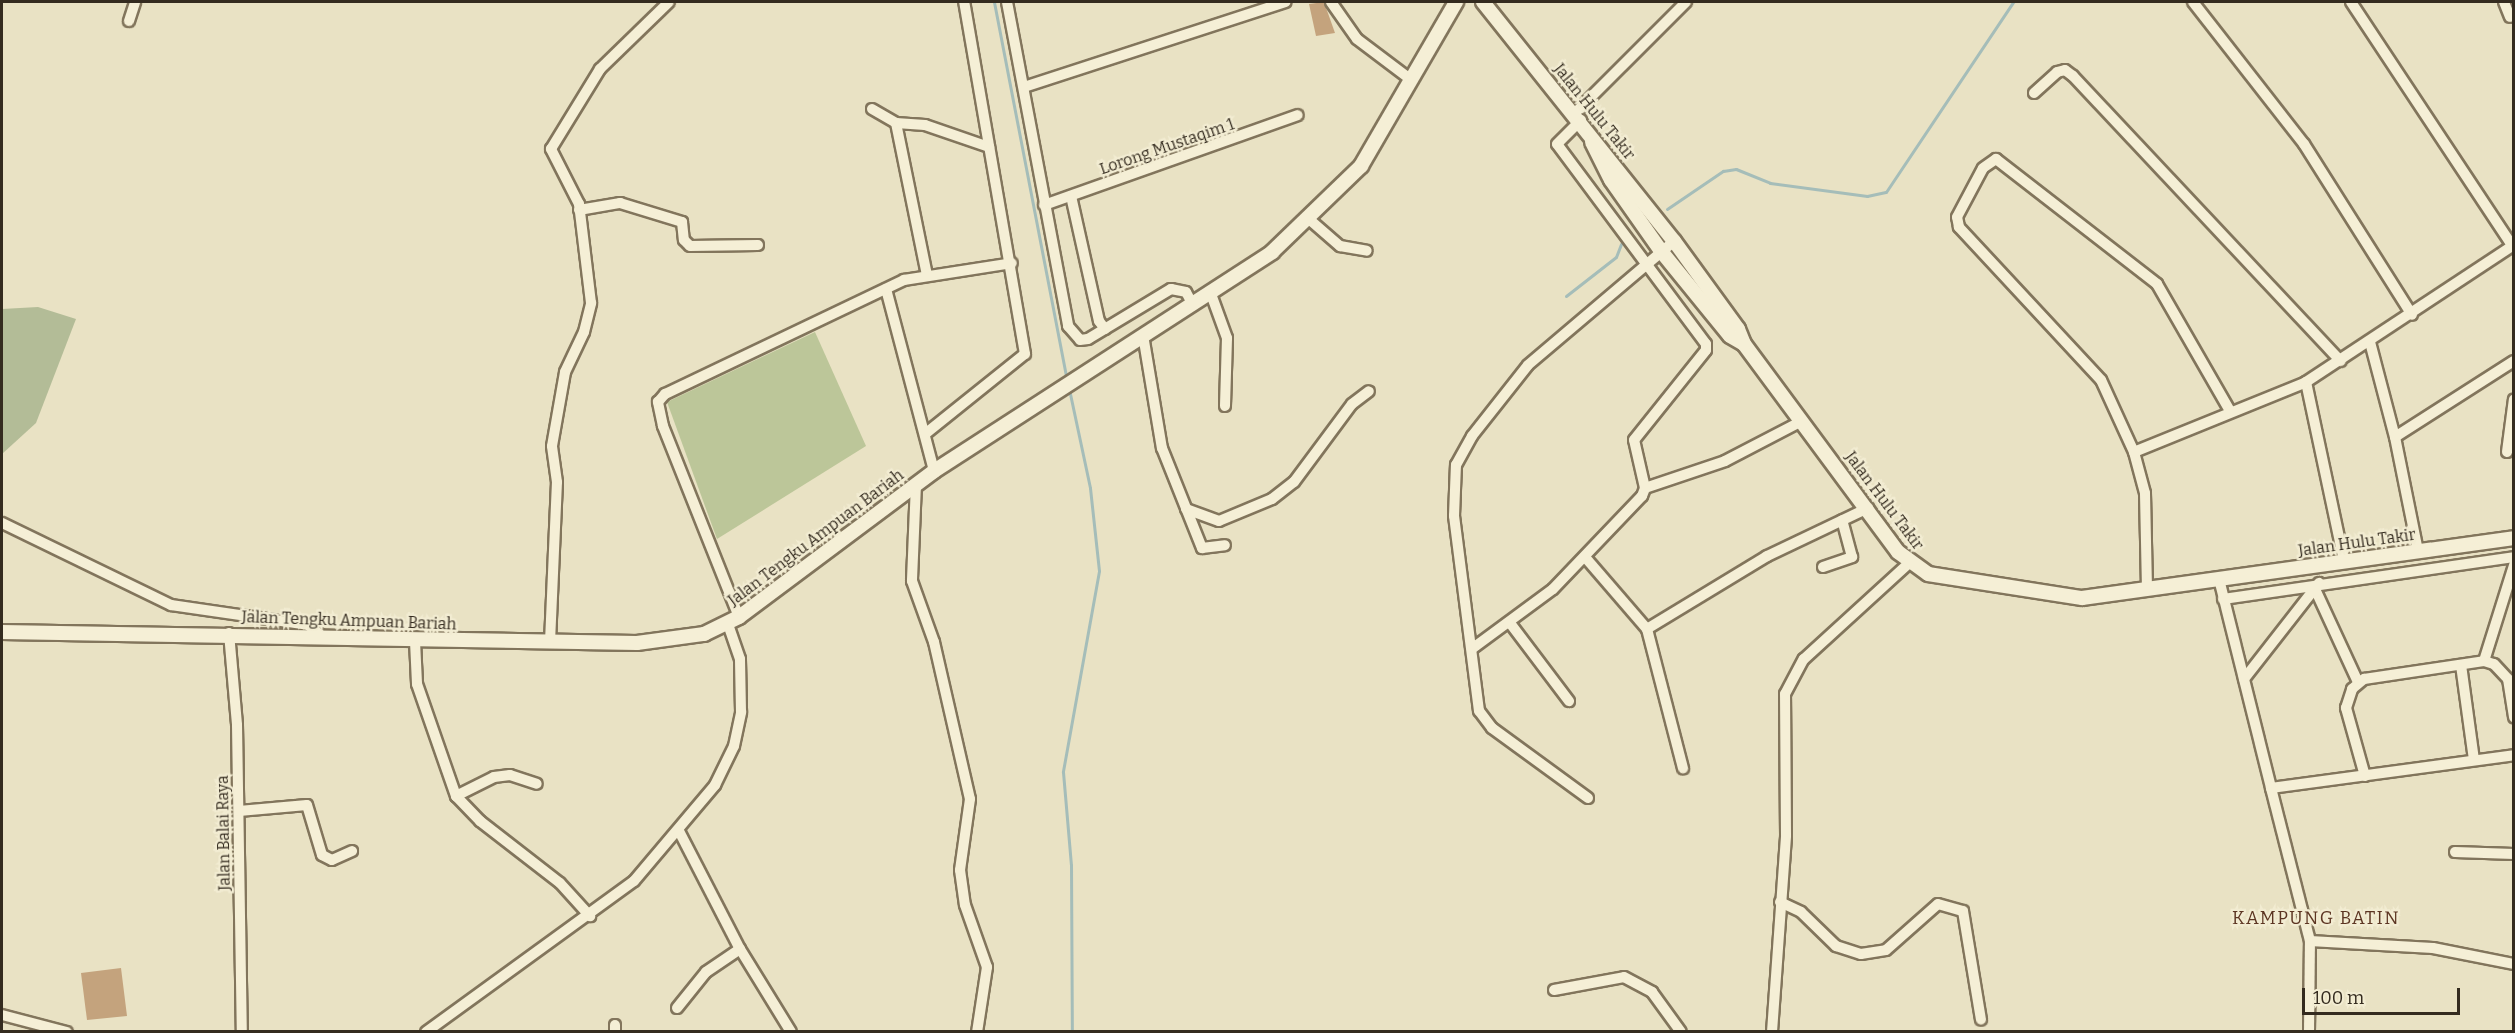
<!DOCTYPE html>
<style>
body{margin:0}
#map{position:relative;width:2515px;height:1033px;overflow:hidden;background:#e9e2c4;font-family:Bitter,serif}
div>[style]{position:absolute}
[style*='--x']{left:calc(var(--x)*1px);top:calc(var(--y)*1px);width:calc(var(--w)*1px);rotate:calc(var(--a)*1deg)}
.green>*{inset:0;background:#bcc699}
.cemetery>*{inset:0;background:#b3bc97}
.stream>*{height:3px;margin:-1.5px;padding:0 1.5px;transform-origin:1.5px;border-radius:1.5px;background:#a5bdb9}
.building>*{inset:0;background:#c4a37d}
.roads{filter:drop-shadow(2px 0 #82755c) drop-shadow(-2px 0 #82755c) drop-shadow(0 2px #82755c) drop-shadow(0 -2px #82755c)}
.street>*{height:10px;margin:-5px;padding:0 5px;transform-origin:5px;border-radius:5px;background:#f5efd6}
.secondary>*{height:14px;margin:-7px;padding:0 7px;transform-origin:7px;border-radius:7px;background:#f5efd6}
span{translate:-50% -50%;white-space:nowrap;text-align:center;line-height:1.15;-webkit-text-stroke:4.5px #f2ecd2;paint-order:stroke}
.street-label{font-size:16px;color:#342b1f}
.neighbourhood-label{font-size:18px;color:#5c3522;letter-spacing:1.5px}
.frame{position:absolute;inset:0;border:3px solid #342b1f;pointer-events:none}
.scale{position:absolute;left:2302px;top:988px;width:158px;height:27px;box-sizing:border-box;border:3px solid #342b1f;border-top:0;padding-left:8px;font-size:18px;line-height:21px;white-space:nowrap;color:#342b1f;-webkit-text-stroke:4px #f2ecd2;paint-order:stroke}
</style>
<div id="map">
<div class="green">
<div style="clip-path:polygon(815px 332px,866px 446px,717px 539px,667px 402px)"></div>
</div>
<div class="cemetery">
<div style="clip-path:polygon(38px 307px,76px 319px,36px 423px,2px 454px,2px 309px)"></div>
</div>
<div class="stream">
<div style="--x:994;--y:2;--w:385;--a:79.1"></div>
<div style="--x:1667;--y:209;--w:68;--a:-34.2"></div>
<div style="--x:1723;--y:171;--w:13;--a:-9"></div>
<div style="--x:1736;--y:169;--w:37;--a:22"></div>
<div style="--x:1770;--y:183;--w:98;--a:7.6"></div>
<div style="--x:1867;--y:196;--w:19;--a:-12"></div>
<div style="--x:1886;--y:192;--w:229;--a:-56.2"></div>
<div style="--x:1566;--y:296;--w:63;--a:-38"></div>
<div style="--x:1616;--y:257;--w:14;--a:-69"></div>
<div style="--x:1069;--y:389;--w:101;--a:78"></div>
<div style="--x:1090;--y:488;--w:83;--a:83.8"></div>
<div style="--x:1099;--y:571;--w:204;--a:100.2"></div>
<div style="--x:1063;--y:772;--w:93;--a:85.1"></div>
<div style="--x:1071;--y:865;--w:167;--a:89.7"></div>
</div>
<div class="building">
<div style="clip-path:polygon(1324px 2px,1335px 33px,1316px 36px,1309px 4px)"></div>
<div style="clip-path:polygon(121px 968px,127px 1016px,87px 1020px,81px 973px)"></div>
</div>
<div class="roads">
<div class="street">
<div style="--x:1007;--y:2;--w:330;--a:79.3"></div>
<div style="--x:1068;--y:326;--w:18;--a:49"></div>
<div style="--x:1080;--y:340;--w:8;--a:-7"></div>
<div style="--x:1088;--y:339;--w:97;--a:-31.1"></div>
<div style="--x:1171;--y:289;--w:15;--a:11"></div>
<div style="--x:1186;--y:292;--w:15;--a:62"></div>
<div style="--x:1331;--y:2;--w:45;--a:54.9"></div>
<div style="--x:1357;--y:39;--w:66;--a:37"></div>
<div style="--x:2193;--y:2;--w:180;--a:52"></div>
<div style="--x:2304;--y:144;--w:202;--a:57.7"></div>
<div style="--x:2351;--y:2;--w:291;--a:56.5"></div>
<div style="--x:2504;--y:2;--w:16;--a:68"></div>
<div style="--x:129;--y:21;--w:20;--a:-72"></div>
<div style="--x:1024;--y:87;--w:275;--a:-18"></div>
<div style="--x:2034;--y:93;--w:31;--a:-42"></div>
<div style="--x:2057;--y:72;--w:8;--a:-14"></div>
<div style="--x:2065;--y:70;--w:10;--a:37"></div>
<div style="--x:2073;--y:76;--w:391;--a:46.8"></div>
<div style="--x:872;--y:109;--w:28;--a:30"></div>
<div style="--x:896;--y:123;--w:156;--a:78.5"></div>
<div style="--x:1575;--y:113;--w:157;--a:-45"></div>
<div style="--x:896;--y:123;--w:29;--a:4"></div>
<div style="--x:925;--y:125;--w:68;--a:19"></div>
<div style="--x:1071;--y:196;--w:128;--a:77.4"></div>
<div style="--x:1099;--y:321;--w:10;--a:53"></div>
<div style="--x:1044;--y:205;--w:269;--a:-19.5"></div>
<div style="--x:579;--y:210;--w:42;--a:-9.7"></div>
<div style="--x:620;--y:203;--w:65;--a:17"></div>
<div style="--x:682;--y:222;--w:18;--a:84"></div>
<div style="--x:684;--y:240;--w:8;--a:45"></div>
<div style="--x:690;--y:246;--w:68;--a:-0.8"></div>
<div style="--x:1310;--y:220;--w:40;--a:41"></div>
<div style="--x:1340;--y:246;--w:27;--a:10"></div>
<div style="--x:886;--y:289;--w:188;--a:75.2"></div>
<div style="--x:1211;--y:294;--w:47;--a:70"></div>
<div style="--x:1227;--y:338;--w:68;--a:91.7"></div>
<div style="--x:1143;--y:335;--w:115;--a:80.5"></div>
<div style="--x:1162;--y:448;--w:108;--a:68.2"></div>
<div style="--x:1202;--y:548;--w:23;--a:-7"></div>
<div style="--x:2370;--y:342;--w:98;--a:75.3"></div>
<div style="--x:2395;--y:437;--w:141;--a:-32.6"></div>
<div style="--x:2306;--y:382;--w:183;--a:78"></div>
<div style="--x:925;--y:434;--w:128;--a:-38.7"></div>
<div style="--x:1025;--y:354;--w:357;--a:-99.8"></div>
<div style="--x:2395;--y:437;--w:116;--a:78.6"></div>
<div style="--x:2134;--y:452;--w:79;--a:-114.6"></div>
<div style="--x:2101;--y:380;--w:209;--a:-132.9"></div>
<div style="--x:1959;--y:227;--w:10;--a:-101"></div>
<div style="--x:1957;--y:217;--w:55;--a:-62"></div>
<div style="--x:1983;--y:168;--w:16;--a:-35"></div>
<div style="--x:1996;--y:159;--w:204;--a:37.8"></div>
<div style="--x:2157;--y:284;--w:146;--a:60.1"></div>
<div style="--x:2507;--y:452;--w:53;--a:-82.5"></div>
<div style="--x:916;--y:484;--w:97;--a:92.4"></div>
<div style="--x:912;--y:581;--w:65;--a:70.2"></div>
<div style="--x:934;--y:642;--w:161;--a:77.1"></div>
<div style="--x:970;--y:799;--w:72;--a:98"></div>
<div style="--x:960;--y:870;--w:35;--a:82"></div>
<div style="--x:965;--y:905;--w:66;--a:70.5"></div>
<div style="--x:987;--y:967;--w:66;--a:98.7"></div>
<div style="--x:1645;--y:488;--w:84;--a:-18.6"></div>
<div style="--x:1725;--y:461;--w:87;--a:-27.5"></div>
<div style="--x:1186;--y:509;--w:35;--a:20"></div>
<div style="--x:1219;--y:521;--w:57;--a:-22.5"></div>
<div style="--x:1272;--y:499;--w:28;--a:-38"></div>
<div style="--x:1294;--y:482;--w:97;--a:-53.4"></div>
<div style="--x:1352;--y:404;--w:21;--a:-37"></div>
<div style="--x:2;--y:523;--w:188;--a:25.9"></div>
<div style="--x:171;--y:605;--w:138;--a:8.3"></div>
<div style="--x:308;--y:625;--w:18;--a:38"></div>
<div style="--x:1585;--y:557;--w:95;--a:49.3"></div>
<div style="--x:1647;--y:629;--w:144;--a:75.5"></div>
<div style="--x:1823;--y:567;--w:31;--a:-19"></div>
<div style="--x:1852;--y:557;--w:38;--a:-105"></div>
<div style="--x:2219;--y:579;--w:215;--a:76"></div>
<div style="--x:2271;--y:788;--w:245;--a:-7.7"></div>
<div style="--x:2147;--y:589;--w:96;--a:-91.2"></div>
<div style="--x:2145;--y:493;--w:42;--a:-105"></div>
<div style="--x:2134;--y:452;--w:186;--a:-22.1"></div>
<div style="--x:2306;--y:382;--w:249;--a:-33.4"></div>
<div style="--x:2315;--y:589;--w:102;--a:65.2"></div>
<div style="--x:2223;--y:599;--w:294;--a:-8.2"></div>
<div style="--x:739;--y:617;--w:206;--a:-111.7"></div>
<div style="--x:663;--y:426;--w:25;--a:-102"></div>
<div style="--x:658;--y:402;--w:11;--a:-49"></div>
<div style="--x:665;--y:394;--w:265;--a:-25.5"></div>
<div style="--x:904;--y:280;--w:109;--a:-8.9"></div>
<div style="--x:1510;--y:623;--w:98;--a:52.9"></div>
<div style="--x:1647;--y:629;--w:140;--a:-31.3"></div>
<div style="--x:1767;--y:556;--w:112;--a:-25.4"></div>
<div style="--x:229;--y:633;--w:92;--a:85"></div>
<div style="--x:237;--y:725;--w:307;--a:89.1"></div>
<div style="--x:415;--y:641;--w:43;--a:87.3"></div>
<div style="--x:417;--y:684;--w:119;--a:70.8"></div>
<div style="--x:456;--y:796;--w:35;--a:46"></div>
<div style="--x:480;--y:821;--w:101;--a:37.8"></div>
<div style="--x:560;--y:883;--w:45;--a:47.7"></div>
<div style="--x:550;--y:642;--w:160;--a:-87.5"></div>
<div style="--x:557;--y:482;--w:36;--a:-98"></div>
<div style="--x:552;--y:446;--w:75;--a:-80"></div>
<div style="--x:565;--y:372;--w:44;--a:-64.6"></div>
<div style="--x:584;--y:332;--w:30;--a:-76"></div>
<div style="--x:591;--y:303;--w:100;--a:-96.9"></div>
<div style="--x:579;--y:204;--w:62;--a:-117"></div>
<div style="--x:551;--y:149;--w:94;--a:-58.5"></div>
<div style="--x:600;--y:69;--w:96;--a:-44.2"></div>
<div style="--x:1473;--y:648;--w:99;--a:-36.4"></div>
<div style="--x:1553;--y:589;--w:129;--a:-46.3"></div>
<div style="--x:1642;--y:496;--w:9;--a:-69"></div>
<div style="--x:1645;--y:488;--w:49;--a:-102.9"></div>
<div style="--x:1634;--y:440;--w:115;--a:-51.3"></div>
<div style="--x:1706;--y:350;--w:6;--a:-90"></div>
<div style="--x:1706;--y:344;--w:249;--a:-126.7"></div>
<div style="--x:1557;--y:144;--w:34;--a:-45"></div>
<div style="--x:2484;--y:661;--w:101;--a:-72.6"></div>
<div style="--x:2461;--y:665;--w:96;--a:82.2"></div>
<div style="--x:2244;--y:679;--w:122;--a:-52"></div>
<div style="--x:2365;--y:776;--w:71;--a:-105.6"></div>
<div style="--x:2346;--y:708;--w:20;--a:-72"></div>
<div style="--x:2352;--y:689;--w:16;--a:-40"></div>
<div style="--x:2364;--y:679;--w:121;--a:-8.5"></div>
<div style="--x:2484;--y:661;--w:10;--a:17"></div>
<div style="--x:2494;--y:664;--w:21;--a:47"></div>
<div style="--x:2508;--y:679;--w:39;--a:81"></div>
<div style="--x:2271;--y:788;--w:158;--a:75.7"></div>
<div style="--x:2310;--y:941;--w:123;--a:3.3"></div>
<div style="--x:2433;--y:948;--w:83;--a:11.2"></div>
<div style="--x:456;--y:796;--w:42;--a:-26.6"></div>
<div style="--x:494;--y:777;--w:16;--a:-7"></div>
<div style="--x:510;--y:775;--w:28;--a:18"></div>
<div style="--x:1588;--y:798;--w:119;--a:-143.9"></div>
<div style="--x:1492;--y:728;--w:21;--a:-127"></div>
<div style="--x:1479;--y:711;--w:197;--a:-97.3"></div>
<div style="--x:1454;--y:516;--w:51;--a:-87.8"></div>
<div style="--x:1456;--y:465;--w:33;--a:-61"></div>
<div style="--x:1472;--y:436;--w:90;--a:-51.7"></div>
<div style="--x:1528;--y:365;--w:192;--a:-40.3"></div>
<div style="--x:239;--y:811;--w:68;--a:-5"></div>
<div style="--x:307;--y:805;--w:52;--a:73.3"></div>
<div style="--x:322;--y:855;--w:11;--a:27"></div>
<div style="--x:332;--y:860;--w:22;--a:-24"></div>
<div style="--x:679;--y:831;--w:133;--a:62.7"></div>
<div style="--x:740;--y:949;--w:97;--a:58.4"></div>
<div style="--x:2455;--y:852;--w:59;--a:1.9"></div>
<div style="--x:1780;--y:902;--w:23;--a:25"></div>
<div style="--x:1801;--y:912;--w:49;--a:44.2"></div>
<div style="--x:1836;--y:946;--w:26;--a:18"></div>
<div style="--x:1861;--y:954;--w:25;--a:-9"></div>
<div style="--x:1886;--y:950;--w:69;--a:-41.5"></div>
<div style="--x:1938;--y:904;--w:26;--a:16"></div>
<div style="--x:1963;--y:911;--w:110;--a:80.6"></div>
<div style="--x:1554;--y:990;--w:71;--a:-10.5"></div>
<div style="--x:1624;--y:977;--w:32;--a:28"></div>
<div style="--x:1652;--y:992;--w:49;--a:54.1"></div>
<div style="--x:677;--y:1008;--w:46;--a:-51.1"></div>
<div style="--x:706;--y:972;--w:41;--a:-34.1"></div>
<div style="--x:2;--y:1015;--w:67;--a:14.7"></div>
<div style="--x:426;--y:1032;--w:257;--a:-36"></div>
<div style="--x:634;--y:881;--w:126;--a:-49.8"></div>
<div style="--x:715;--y:785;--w:43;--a:-64"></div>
<div style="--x:734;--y:746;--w:35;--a:-78"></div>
<div style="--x:741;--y:712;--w:53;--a:-91.1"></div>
<div style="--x:740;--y:659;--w:37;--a:-109"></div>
<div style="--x:615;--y:1032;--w:7;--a:-90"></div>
<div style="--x:1772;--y:1032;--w:197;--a:-85.9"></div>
<div style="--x:1786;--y:835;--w:141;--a:-90.4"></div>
<div style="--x:1785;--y:694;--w:40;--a:-62"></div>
<div style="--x:1804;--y:659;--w:142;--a:-42.4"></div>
<div style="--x:2309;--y:1032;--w:91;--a:-89.4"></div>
</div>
<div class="secondary">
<div style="--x:1483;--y:2;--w:306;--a:51.4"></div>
<div style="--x:1674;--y:241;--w:109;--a:54"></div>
<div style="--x:1738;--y:329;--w:16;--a:68"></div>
<div style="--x:1744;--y:344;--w:259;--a:53.5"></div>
<div style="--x:1898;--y:552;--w:37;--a:36"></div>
<div style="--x:1928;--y:574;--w:156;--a:8.9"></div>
<div style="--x:2082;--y:598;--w:436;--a:-7.9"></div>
<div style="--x:1592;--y:142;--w:42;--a:63.4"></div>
<div style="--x:1611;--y:180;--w:87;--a:54.8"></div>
<div style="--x:1661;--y:251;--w:109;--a:50.9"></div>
<div style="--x:1730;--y:336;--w:16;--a:30"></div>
<div style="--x:2;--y:632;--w:635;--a:0.99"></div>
<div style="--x:637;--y:643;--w:68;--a:-7.7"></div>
<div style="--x:704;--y:634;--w:39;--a:-26"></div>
<div style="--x:739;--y:617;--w:244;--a:-36.8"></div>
<div style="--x:934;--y:471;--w:403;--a:-32.9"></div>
<div style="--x:1272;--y:252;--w:124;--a:-44"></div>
<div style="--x:1361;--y:166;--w:190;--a:-59.9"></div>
</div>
</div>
<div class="street-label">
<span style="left:1594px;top:112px;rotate:51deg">Jalan Hulu Takir</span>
<span style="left:1167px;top:147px;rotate:-19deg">Lorong Mustaqim 1</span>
<span style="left:1884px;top:501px;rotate:53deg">Jalan Hulu Takir</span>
<span style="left:816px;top:538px;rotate:-37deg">Jalan Tengku Ampuan Bariah</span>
<span style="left:2357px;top:543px;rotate:-8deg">Jalan Hulu Takir</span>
<span style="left:349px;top:621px;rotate:2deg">Jalan Tengku Ampuan Bariah</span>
<span style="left:224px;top:833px;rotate:-91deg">Jalan Balai Raya</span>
</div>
<div class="neighbourhood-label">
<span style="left:2316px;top:918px">KAMPUNG BATIN</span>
</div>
<div class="frame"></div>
<div class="scale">100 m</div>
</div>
